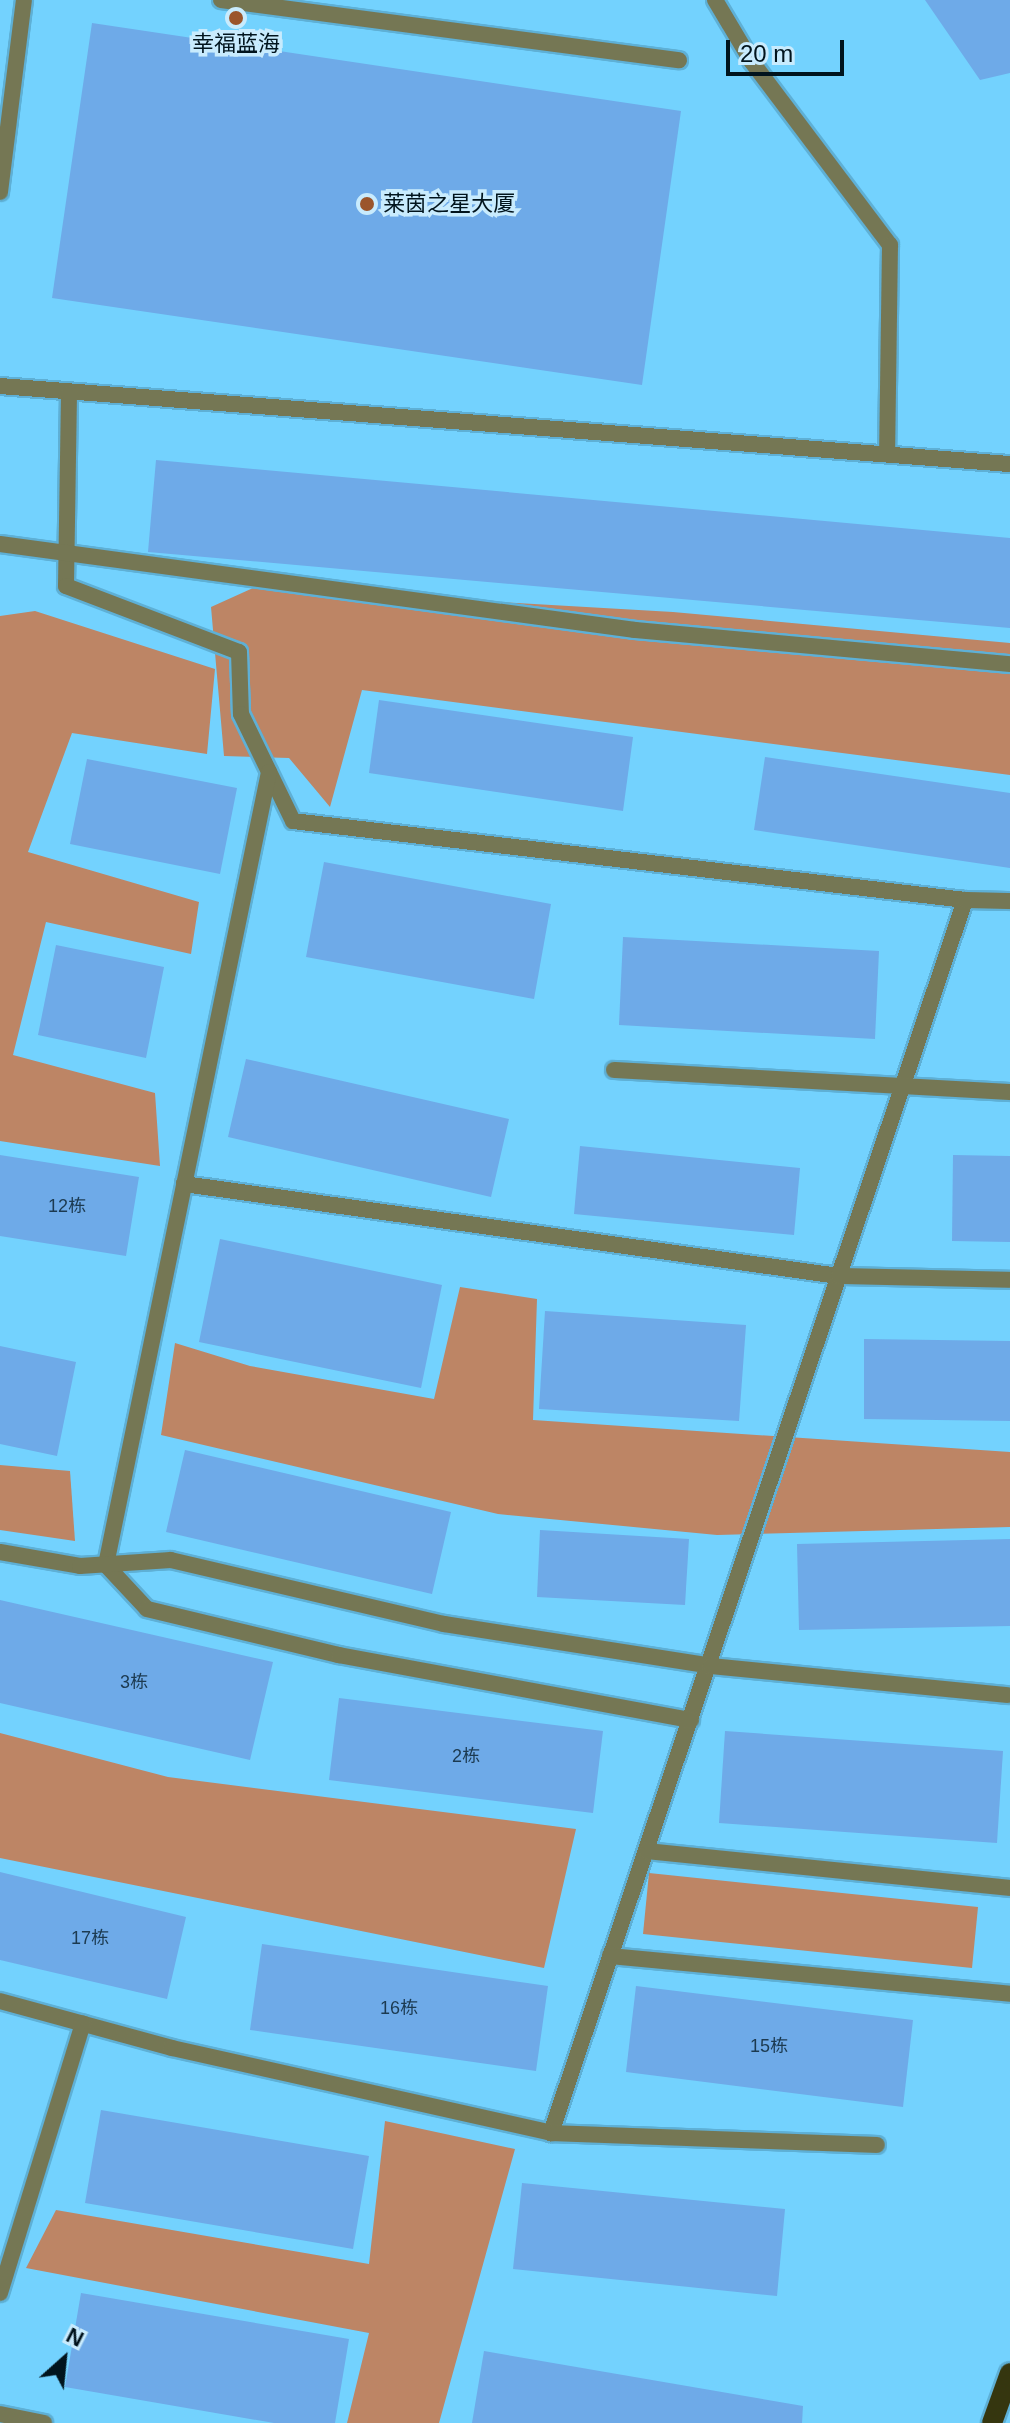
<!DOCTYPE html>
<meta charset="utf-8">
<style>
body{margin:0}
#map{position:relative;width:1010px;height:2423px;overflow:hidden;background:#73d2fe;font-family:Helvetica,"Noto Sans SC",sans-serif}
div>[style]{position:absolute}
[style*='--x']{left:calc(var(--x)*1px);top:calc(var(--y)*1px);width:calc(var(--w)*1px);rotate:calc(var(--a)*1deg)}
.green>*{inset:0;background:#bd8565}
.building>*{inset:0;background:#6eaae8}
.roads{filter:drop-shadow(2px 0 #5eb0d6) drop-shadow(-2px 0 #5eb0d6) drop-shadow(0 2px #5eb0d6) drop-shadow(0 -2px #5eb0d6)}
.minor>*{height:16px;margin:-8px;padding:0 8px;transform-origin:8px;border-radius:8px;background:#757754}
.primary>*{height:20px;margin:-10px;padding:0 10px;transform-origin:10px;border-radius:10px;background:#35360f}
.dots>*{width:22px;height:22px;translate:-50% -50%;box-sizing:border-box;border:4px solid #c8ebfd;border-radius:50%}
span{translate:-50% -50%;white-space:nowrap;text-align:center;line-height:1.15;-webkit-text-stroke:7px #c8ebfd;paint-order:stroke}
.number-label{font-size:18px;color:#1c3a50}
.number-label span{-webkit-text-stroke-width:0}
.poi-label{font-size:22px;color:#01141d}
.left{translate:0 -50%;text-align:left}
.north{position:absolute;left:24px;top:2319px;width:80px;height:80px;-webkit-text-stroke:6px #c8ebfd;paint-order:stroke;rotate:27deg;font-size:22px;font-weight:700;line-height:32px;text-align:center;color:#01141d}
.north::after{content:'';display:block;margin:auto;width:28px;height:36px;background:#01141d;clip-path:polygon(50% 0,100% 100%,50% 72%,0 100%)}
.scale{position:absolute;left:726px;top:40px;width:118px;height:36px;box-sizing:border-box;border:4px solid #01141d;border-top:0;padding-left:10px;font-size:24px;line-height:28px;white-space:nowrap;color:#01141d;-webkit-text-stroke:6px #c8ebfd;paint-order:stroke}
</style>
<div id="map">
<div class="green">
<div style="clip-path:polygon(253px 588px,673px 612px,1010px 643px,1010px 775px,362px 690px,330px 807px,289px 758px,224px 756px,211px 607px)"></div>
<div style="clip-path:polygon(35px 611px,215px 669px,207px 754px,72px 733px,28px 852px,199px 902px,191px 954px,46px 922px,13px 1055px,155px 1093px,160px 1166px,0 1141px,0 616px)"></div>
<div style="clip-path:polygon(460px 1287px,537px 1299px,533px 1420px,1010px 1452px,1010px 1527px,717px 1535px,498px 1514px,161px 1435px,175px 1343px,250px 1366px,434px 1399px)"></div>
<div style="clip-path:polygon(0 1465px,70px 1471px,75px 1541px,0 1530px)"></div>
<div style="clip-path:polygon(0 1733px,168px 1777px,576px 1829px,544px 1968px,0 1858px)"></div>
<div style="clip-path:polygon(649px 1873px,978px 1907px,972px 1968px,643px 1934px)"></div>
<div style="clip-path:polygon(385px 2121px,515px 2149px,439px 2423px,347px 2423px,369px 2333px,26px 2268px,56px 2210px,369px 2264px)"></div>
</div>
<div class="building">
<div style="clip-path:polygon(925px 0,1010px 0,1010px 73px,980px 80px)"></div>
<div style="clip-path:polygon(92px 23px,681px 111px,642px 385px,52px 298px)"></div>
<div style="clip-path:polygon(156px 460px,1010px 538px,1010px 628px,148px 552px)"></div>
<div style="clip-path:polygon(379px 700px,633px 737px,623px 811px,369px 773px)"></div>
<div style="clip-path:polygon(765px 757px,1010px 793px,1010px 868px,754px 830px)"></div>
<div style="clip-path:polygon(87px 759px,237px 788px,220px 874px,70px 844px)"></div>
<div style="clip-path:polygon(324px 862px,551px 904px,534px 999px,306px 957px)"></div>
<div style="clip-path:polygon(623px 937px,879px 951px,875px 1039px,619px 1025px)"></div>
<div style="clip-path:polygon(56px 945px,164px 967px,146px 1058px,38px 1035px)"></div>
<div style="clip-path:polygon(246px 1059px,509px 1119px,491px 1197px,228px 1137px)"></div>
<div style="clip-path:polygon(580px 1146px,800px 1168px,794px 1235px,574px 1214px)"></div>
<div style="clip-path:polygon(0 1155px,139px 1177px,126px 1256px,0 1236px)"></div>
<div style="clip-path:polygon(953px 1155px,1010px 1156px,1010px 1242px,952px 1241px)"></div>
<div style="clip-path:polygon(220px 1239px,442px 1285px,421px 1388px,199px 1342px)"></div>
<div style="clip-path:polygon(545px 1311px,746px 1325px,739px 1421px,539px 1409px)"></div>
<div style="clip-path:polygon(864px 1339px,1010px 1341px,1010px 1421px,864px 1419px)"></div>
<div style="clip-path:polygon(0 1346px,76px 1362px,57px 1456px,0 1444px)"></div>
<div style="clip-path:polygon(185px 1450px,451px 1512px,432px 1594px,166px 1532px)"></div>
<div style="clip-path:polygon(540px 1530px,689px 1539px,685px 1605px,537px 1597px)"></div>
<div style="clip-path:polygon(1010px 1539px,1010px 1626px,799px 1630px,797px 1544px)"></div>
<div style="clip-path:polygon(0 1600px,273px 1662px,250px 1760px,0 1703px)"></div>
<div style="clip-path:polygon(339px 1698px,603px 1731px,593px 1813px,329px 1780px)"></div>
<div style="clip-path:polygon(725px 1731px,1003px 1751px,997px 1843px,719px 1823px)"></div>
<div style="clip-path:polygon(0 1872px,186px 1917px,167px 1999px,0 1960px)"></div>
<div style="clip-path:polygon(262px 1944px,548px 1986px,536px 2071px,250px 2030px)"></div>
<div style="clip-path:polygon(636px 1986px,913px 2020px,903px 2107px,626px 2072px)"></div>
<div style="clip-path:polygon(101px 2110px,369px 2156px,353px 2249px,85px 2203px)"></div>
<div style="clip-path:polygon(522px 2183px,785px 2209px,777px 2296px,513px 2269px)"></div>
<div style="clip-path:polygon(81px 2293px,349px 2339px,335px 2423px,274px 2423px,65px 2387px)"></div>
<div style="clip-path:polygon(484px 2351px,803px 2406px,802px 2423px,472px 2423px)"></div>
</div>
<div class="roads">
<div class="minor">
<div style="--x:221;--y:0;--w:462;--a:7.5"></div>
<div style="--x:715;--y:0;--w:72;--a:59.2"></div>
<div style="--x:752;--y:62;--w:229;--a:53"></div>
<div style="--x:890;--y:245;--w:206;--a:90.8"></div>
<div style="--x:0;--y:192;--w:193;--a:-82.9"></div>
<div style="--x:0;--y:386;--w:1013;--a:4.42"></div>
<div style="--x:69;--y:394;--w:192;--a:90.9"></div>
<div style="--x:66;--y:586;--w:185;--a:20.9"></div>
<div style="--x:239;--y:652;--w:62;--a:88.2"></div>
<div style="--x:241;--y:714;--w:119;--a:64.1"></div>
<div style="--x:293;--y:821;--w:677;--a:6.7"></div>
<div style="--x:965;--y:900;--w:1301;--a:108.56"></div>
<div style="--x:0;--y:544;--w:641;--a:7.71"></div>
<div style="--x:635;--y:630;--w:377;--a:5.2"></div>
<div style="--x:269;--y:772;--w:810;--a:101.62"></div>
<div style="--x:106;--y:1565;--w:60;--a:47"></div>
<div style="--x:147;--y:1609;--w:197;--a:13.5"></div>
<div style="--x:339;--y:1655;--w:358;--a:10.5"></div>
<div style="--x:965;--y:900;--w:45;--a:1.3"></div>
<div style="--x:614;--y:1070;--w:397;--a:3.2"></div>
<div style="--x:184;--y:1184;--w:661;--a:8"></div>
<div style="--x:839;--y:1276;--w:171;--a:1.3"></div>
<div style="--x:0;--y:1552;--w:81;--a:9.9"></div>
<div style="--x:80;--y:1566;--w:91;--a:-3.8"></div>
<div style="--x:171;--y:1560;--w:280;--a:13.2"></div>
<div style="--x:444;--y:1624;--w:270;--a:8.9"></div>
<div style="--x:711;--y:1666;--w:298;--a:5.6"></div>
<div style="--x:647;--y:1851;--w:365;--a:5.8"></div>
<div style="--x:610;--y:1956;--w:402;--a:5.4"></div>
<div style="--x:0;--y:2001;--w:178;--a:15.3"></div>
<div style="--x:172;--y:2048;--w:388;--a:12.6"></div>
<div style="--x:551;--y:2133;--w:326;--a:2.1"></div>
<div style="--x:0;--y:2293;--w:282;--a:-72.9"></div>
<div style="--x:0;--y:2414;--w:45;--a:11.6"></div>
</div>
<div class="primary">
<div style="--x:992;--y:2423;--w:53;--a:-70.2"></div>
</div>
</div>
<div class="dots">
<div style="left:236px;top:18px;background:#9b552b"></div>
<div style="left:367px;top:204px;background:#9b552b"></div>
</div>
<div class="number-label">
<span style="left:67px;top:1206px">12栋</span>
<span style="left:134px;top:1682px">3栋</span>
<span style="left:466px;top:1756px">2栋</span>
<span style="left:90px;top:1938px">17栋</span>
<span style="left:399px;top:2008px">16栋</span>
<span style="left:769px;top:2046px">15栋</span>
</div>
<div class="poi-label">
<span style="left:236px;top:44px">幸福蓝海</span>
<span class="left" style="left:383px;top:204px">莱茵之星大厦</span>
</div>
<div class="north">N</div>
<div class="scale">20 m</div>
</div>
